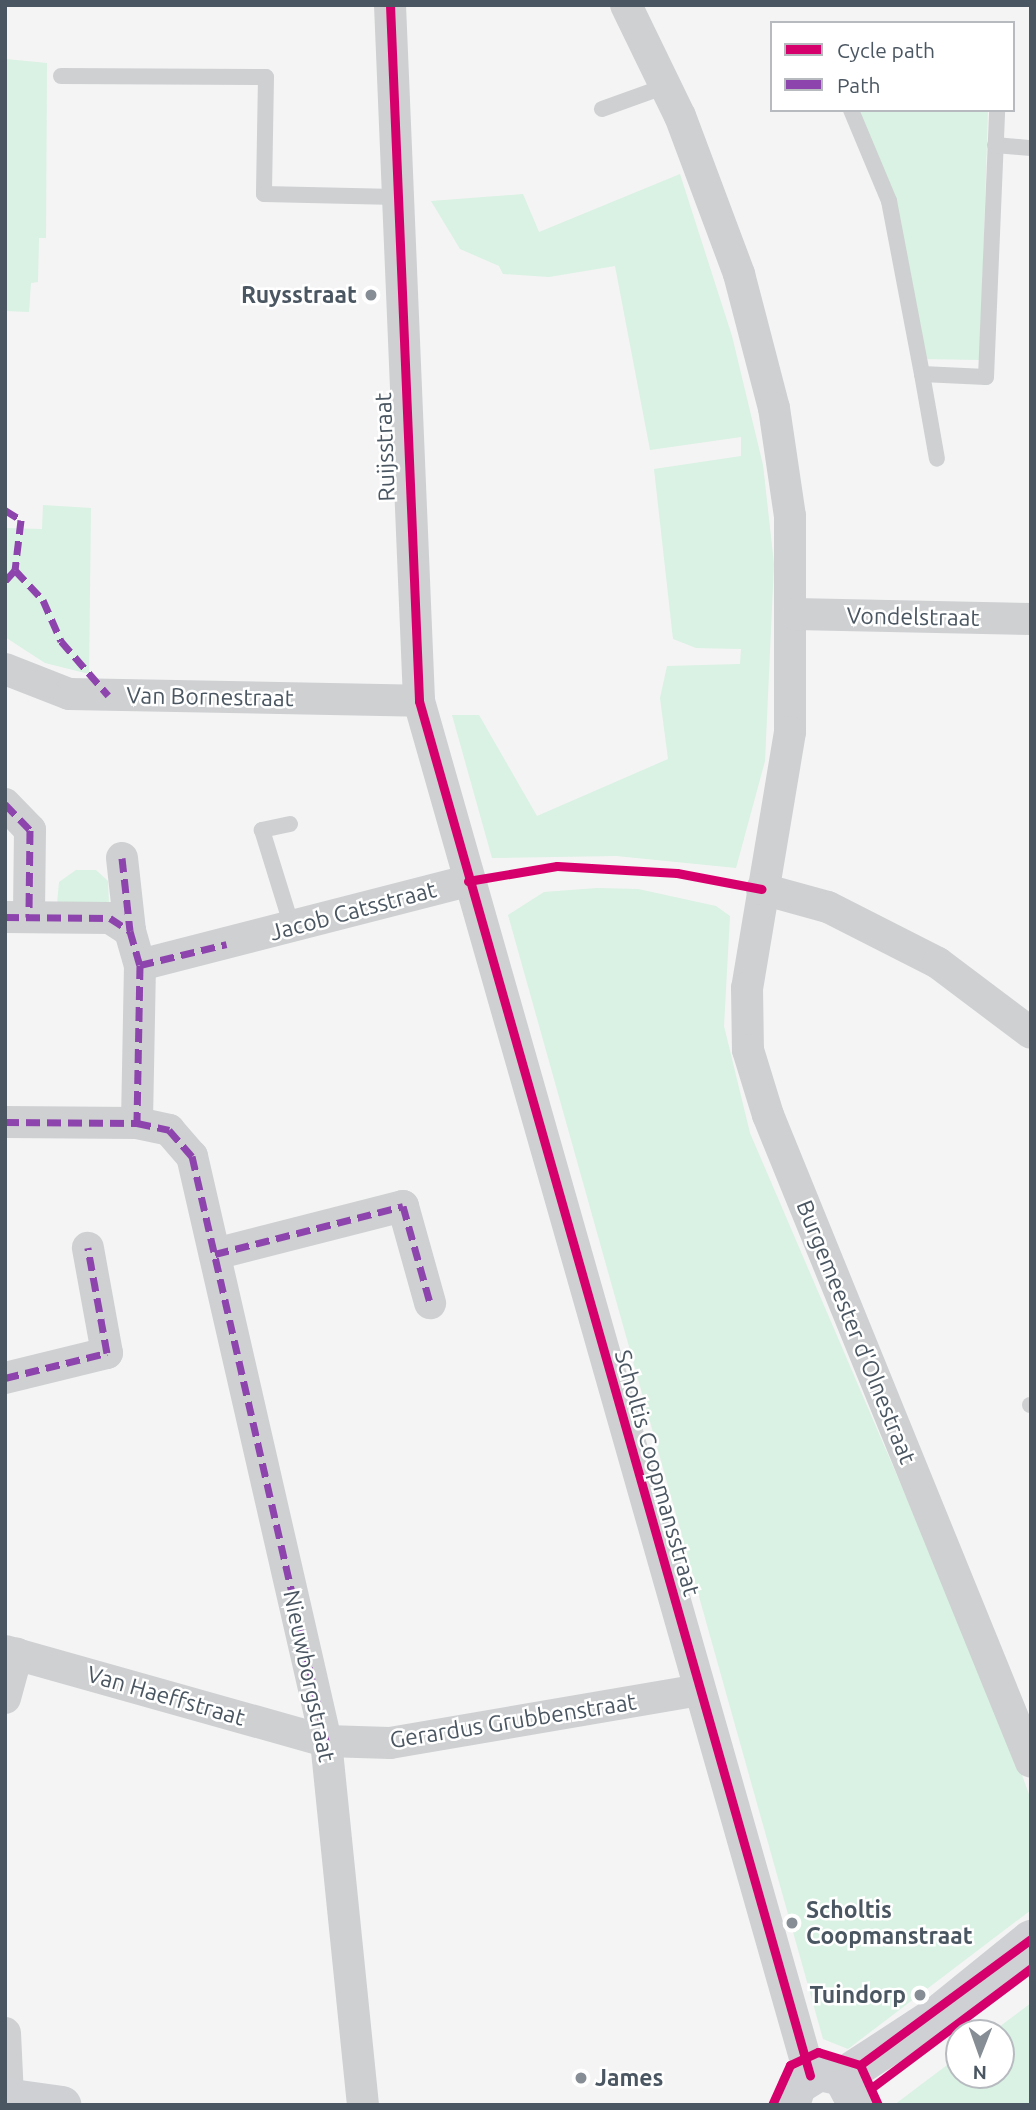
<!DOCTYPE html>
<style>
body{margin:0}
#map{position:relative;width:1036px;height:2110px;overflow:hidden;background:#f4f4f4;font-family:Ubuntu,sans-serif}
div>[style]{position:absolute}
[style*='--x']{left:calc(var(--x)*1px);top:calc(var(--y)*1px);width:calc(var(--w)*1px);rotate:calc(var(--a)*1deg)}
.green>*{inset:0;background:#d9f2e3}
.lane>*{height:16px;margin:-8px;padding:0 8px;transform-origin:8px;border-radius:8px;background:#ced0d2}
.street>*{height:32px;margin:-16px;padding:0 16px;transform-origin:16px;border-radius:16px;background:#ced0d2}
.secondary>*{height:38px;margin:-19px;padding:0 19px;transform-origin:19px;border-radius:19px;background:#ced0d4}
.quiet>*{height:7px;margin-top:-3.5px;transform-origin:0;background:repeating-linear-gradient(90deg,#8e44ad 0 14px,transparent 0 21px)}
.cycleway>*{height:9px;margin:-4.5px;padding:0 4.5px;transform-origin:4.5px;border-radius:4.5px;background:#d6006c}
.dots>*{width:19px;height:19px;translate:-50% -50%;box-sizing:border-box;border:4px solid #fff;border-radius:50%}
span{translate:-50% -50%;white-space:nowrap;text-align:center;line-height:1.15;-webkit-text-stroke:5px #fff;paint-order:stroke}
.poi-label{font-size:23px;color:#4a5661;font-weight:700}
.right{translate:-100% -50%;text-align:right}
.left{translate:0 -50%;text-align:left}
.street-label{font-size:23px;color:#4a5661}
.frame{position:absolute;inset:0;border:7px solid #4a5661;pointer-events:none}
.legend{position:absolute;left:770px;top:21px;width:245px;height:91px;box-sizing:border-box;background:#fff;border:2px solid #b7bbc0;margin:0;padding:9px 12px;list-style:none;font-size:21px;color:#4a5661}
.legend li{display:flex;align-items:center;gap:14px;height:35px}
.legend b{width:35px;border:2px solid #b7bbc0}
.north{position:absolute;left:945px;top:2019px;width:70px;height:70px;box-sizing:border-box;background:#fff;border:2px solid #b7bbc0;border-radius:50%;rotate:181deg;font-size:19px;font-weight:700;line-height:28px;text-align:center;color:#4a5661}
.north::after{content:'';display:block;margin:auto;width:24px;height:32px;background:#868d94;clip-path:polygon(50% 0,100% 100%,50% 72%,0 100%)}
</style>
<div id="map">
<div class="green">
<div style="clip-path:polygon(5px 12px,6px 59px,47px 63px,46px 238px,39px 238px,38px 282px,31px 283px,29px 312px,5px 311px)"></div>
<div style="clip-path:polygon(859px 110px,988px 110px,980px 360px,925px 359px)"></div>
<div style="clip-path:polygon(680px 174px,732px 336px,763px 465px,774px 564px,765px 761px,736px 868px,616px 856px,492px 858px,452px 715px,479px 715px,537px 816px,668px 759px,660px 698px,667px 666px,740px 664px,741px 649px,696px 648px,673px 639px,654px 469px,741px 456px,741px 437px,650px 450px,615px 266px,549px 277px,503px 274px,499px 266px,460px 249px,431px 201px,523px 194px,539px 232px)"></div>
<div style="clip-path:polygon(43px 505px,91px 508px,89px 674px,45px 663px,5px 637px,5px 528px,42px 529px)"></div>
<div style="clip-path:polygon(76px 870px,96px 870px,108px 881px,109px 904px,57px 904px,59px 882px)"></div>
<div style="clip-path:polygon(597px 888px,638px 889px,716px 906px,730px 916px,724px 1026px,750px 1133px,1004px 1725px,1031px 1800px,1031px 1910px,848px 2049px,823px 2039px,508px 915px,544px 892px)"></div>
<div style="clip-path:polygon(1031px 2003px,1031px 2105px,894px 2105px,959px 2056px,959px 2075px,1001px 2075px,1001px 2033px,991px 2033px)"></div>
</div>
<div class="lane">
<div style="--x:61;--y:76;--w:205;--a:0.3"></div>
<div style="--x:266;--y:77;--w:117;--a:91"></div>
<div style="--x:264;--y:194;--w:132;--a:1.3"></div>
<div style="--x:602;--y:109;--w:68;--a:-19.8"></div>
<div style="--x:851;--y:110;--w:99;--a:67.3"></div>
<div style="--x:889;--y:201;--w:176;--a:79.2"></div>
<div style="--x:922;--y:374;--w:64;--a:2.7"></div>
<div style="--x:986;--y:377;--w:267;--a:-87.6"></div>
<div style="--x:995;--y:145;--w:36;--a:5"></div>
<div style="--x:922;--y:374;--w:86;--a:80"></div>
<div style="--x:290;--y:824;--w:29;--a:168"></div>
<div style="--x:262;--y:830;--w:102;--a:72.8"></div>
<div style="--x:1030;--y:1405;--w:1;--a:0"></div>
</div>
<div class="street">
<div style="--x:390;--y:5;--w:697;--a:87.61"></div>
<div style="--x:419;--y:701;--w:1429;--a:74.12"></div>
<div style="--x:626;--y:5;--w:123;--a:64.1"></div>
<div style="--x:680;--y:116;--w:169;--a:69.5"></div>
<div style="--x:739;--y:274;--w:138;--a:75.4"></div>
<div style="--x:774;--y:408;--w:109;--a:81.6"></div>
<div style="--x:790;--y:516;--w:216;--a:90"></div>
<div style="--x:790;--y:732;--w:260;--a:99.5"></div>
<div style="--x:747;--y:988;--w:62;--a:89.1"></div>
<div style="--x:748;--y:1050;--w:68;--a:72.9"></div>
<div style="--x:768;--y:1115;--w:698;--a:67.88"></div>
<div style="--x:795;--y:614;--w:236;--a:1.2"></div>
<div style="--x:5;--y:669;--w:69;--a:21.3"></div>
<div style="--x:69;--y:694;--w:350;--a:1.1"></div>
<div style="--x:5;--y:804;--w:36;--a:46"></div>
<div style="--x:30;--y:830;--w:87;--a:90.7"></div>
<div style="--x:122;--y:858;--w:73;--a:83.7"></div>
<div style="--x:762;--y:889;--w:68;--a:15.3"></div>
<div style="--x:828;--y:907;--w:123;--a:27"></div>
<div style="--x:938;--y:963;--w:116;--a:37"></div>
<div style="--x:5;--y:917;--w:105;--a:0.5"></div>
<div style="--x:110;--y:918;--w:24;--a:33"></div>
<div style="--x:130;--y:931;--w:35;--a:74"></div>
<div style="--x:140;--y:965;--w:158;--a:91.1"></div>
<div style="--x:137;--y:1123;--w:33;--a:12"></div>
<div style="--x:169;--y:1130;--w:35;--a:49"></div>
<div style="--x:192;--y:1156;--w:600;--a:77.1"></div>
<div style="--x:326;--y:1741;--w:366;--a:84.2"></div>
<div style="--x:140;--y:965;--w:339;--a:-14.4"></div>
<div style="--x:5;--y:1122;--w:132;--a:0.4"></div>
<div style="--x:215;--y:1254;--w:194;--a:-14.3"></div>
<div style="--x:403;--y:1206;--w:101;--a:74.4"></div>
<div style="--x:5;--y:1378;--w:105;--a:-13.8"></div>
<div style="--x:107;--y:1353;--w:107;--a:-100.3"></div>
<div style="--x:5;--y:1651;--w:333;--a:15.7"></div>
<div style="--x:326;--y:1741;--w:64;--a:1.8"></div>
<div style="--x:390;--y:1743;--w:314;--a:-9.7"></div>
<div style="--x:5;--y:1698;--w:46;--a:-74.7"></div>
<div style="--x:5;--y:2033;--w:64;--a:87.3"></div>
</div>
<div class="secondary">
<div style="--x:842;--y:2077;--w:113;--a:-33.1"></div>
<div style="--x:937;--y:2015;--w:121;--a:-39"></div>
<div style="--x:5;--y:2097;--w:58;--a:8"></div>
<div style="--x:791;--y:2105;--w:20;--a:-72"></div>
<div style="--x:797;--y:2086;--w:26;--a:-32"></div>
<div style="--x:819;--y:2072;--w:24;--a:12"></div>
<div style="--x:842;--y:2077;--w:32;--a:62"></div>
</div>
<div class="quiet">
<div style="--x:5;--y:510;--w:19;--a:32"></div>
<div style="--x:21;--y:520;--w:50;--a:96.8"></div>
<div style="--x:15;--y:570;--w:15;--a:132"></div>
<div style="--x:15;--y:570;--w:41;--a:47"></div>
<div style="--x:43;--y:600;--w:45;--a:66.3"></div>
<div style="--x:61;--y:641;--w:72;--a:49"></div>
<div style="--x:5;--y:804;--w:36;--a:46"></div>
<div style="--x:30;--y:830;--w:87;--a:90.7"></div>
<div style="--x:122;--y:858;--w:73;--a:83.7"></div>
<div style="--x:5;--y:917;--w:105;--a:0.5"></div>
<div style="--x:110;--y:918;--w:24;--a:33"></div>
<div style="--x:130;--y:931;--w:35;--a:74"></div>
<div style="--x:140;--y:965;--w:158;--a:91.1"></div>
<div style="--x:137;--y:1123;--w:33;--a:12"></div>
<div style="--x:169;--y:1130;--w:35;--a:49"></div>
<div style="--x:192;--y:1156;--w:600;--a:77.1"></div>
<div style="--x:140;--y:965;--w:89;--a:-13.6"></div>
<div style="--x:5;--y:1122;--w:132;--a:0.4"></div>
<div style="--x:215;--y:1254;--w:194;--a:-14.3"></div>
<div style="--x:403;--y:1206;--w:101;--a:74.4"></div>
<div style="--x:5;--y:1378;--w:105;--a:-13.8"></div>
<div style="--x:107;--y:1353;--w:107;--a:-100.3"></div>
</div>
<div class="cycleway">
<div style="--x:390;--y:5;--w:697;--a:87.61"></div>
<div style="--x:419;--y:701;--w:1429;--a:74.12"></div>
<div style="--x:468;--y:881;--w:90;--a:-9.6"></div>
<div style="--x:557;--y:866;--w:120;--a:3.3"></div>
<div style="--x:677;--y:873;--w:86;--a:10.7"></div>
<div style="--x:860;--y:2065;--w:212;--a:-36.4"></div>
<div style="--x:874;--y:2086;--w:196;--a:-36.9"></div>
<div style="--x:772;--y:2105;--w:44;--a:-65.8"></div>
<div style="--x:790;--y:2065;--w:31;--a:-25"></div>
<div style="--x:818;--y:2052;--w:44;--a:17.2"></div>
<div style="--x:860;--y:2065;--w:44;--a:65.8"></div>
</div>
<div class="dots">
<div style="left:371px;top:295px;background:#868d94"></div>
<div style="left:792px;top:1923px;background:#868d94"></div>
<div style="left:920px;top:1995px;background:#868d94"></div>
<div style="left:581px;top:2078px;background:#868d94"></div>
</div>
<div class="poi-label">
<span class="right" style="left:357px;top:295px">Ruysstraat</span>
<span class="left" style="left:806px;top:1923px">Scholtis<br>Coopmanstraat</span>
<span class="right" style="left:906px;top:1995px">Tuindorp</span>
<span class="left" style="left:595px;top:2078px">James</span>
</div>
<div class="street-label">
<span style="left:385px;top:447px;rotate:-92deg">Ruijsstraat</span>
<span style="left:913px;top:617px;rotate:1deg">Vondelstraat</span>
<span style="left:210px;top:697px;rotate:1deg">Van Bornestraat</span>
<span style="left:353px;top:911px;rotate:-15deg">Jacob Catsstraat</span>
<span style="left:856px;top:1332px;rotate:68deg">Burgemeester d'Olnestraat</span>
<span style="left:657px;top:1473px;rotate:74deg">Scholtis Coopmansstraat</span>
<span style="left:309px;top:1676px;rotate:78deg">Nieuwborgstraat</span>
<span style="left:166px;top:1696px;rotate:16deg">Van Haeffstraat</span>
<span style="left:513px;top:1721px;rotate:-9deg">Gerardus Grubbenstraat</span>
</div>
<div class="frame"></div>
<ul class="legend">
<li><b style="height:9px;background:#d6006c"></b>Cycle path</li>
<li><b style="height:9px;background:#8e44ad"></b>Path</li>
</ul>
<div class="north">N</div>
</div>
